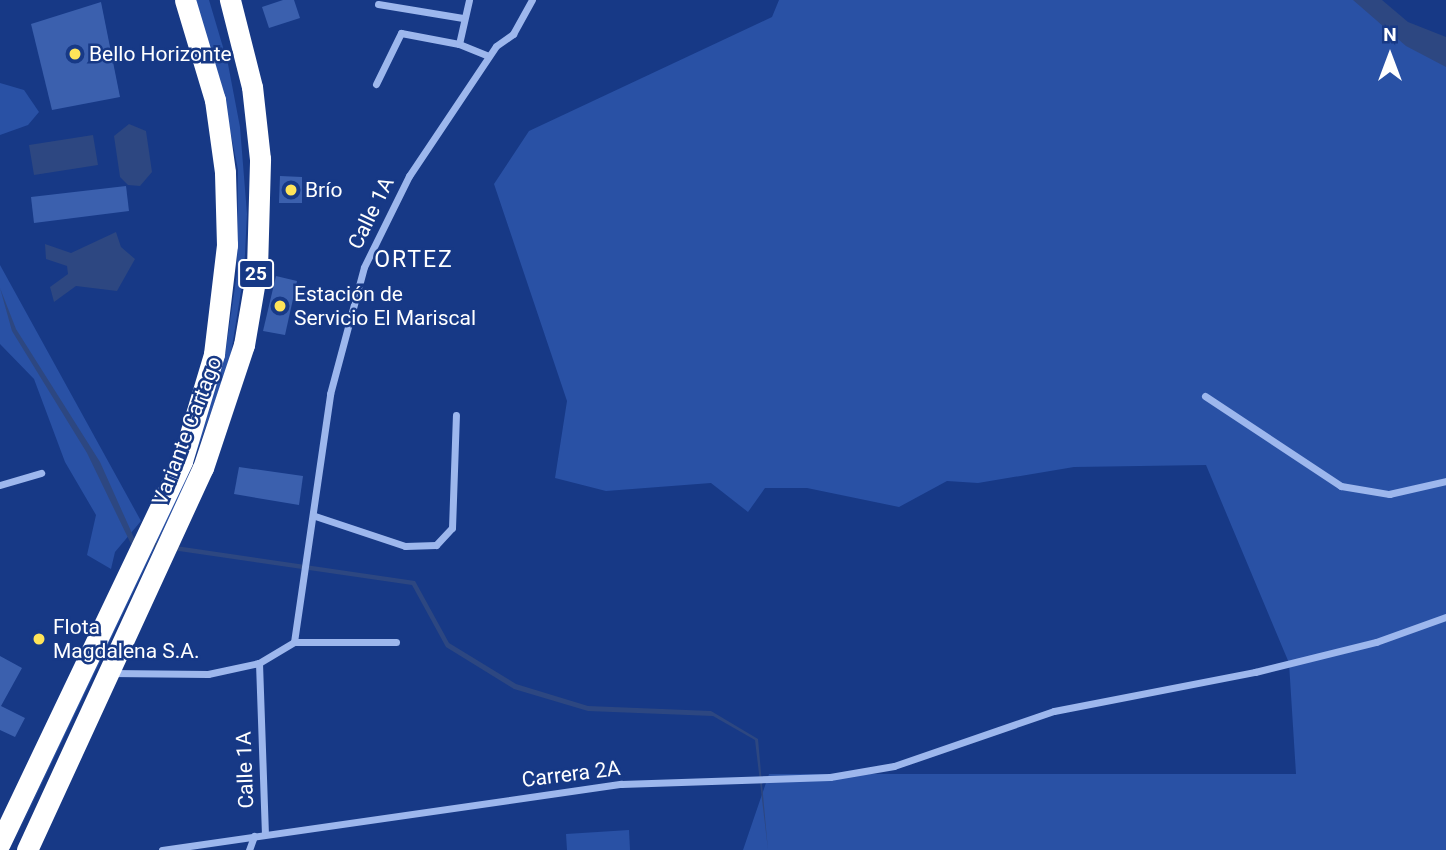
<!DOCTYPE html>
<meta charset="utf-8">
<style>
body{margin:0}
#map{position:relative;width:1446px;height:850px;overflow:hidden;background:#173986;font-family:Roboto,sans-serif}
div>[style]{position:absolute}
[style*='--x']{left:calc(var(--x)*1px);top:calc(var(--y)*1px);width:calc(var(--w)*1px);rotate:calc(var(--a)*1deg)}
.green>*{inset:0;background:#2951a5}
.water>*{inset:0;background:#2d4781}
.building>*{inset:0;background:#3b60ae}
.street>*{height:7px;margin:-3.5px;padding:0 3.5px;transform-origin:3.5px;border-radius:3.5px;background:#9db7ed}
.highway>*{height:21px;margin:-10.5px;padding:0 10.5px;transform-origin:10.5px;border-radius:10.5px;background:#fff}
.dots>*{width:19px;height:19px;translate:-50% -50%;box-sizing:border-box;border:4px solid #173986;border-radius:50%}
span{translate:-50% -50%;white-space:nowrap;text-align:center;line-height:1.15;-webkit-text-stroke:5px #173986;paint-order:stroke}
.shield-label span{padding:2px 5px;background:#173986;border:2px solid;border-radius:5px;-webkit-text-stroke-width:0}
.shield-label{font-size:19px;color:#fff;font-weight:700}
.poi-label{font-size:21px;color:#fff}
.left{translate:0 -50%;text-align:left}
.street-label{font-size:21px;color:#fff}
.neighbourhood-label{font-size:23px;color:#fff;letter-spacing:2px}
.north{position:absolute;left:1355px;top:21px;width:70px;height:70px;-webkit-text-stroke:5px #173986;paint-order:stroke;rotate:0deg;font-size:19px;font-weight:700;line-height:28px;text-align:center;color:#fff}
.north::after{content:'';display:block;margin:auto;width:24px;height:32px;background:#fff;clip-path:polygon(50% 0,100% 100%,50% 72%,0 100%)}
</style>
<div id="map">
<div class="green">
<div style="clip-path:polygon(190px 0,209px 0,228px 64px,240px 127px,247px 214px,244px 273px,230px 359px,186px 482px,10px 850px,183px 479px,225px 355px,237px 273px,238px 170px,220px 79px)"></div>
<div style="clip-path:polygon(779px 0,1362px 0,1446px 56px,1446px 850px,743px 850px,769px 774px,1296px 774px,1289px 663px,1206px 465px,1074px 467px,978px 483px,947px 481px,899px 507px,807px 488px,765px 488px,748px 512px,711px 483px,606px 491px,555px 478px,567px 401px,494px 184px,529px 131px,772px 17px)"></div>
<div style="clip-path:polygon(0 83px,24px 90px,39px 112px,28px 125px,0 135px)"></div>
<div style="clip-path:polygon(0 265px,141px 521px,115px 552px,111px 569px,87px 555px,96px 515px,65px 462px,34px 379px,0 344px)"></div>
<div style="clip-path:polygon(629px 830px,630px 850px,567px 850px,566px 834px)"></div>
</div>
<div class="water">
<div style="clip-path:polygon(1353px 0,1382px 0,1408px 22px,1446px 37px,1446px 67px,1406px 46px)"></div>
<div style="clip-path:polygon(129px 124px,146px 131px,152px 172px,140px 186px,128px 185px,120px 177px,114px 136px)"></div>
<div style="clip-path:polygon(93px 135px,98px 165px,34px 175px,29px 145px)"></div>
<div style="clip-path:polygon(116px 232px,121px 247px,135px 259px,117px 291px,76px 286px,54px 302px,50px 287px,68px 274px,67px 266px,46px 259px,45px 244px,71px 253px)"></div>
<div style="clip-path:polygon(0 288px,16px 329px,100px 462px,135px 540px,415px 581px,449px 643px,516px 684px,588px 706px,711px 711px,758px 739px,768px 850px,755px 740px,713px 716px,588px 711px,514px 689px,446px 647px,412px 585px,131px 544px,87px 453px,12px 331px)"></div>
</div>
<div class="building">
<div style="clip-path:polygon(283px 0,294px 0,300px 18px,269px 28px,262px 7px)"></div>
<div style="clip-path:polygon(101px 2px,120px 97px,52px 110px,31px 24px)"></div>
<div style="clip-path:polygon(280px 176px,302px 177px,302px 203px,279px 203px)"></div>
<div style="clip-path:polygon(126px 186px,129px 211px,34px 223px,31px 197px)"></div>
<div style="clip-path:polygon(276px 276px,297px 281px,285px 335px,263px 331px)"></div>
<div style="clip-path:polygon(239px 467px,303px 476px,299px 505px,234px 494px)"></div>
<div style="clip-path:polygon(0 656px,22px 668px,1px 706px,25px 718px,15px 737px,0 730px)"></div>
</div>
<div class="street">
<div style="--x:378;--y:4;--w:86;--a:9.4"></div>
<div style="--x:459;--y:44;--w:45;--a:-77.2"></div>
<div style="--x:376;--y:84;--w:57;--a:-63.9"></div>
<div style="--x:401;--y:33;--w:59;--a:10.7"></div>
<div style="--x:459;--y:44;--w:32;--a:22"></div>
<div style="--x:1205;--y:396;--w:163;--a:33.5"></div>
<div style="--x:1341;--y:486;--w:49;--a:9.5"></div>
<div style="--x:1389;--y:494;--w:58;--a:-12.8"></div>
<div style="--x:0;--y:485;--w:43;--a:-16.3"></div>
<div style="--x:315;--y:516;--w:95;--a:18.4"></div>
<div style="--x:405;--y:546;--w:31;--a:-2"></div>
<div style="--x:436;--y:545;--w:23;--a:-47"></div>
<div style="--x:452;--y:528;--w:113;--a:-88"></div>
<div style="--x:294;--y:642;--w:251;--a:-81.7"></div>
<div style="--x:330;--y:394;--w:131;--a:-75"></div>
<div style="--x:364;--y:267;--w:102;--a:-63.7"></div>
<div style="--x:409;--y:176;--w:156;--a:-56.2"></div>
<div style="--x:496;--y:46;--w:21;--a:-35"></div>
<div style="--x:513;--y:34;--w:39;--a:-61"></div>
<div style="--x:259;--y:663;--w:170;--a:88"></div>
<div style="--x:111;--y:673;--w:97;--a:0.6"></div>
<div style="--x:208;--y:674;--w:52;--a:-12.2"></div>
<div style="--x:259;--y:663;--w:41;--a:-31"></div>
<div style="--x:294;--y:642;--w:102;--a:0"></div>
<div style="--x:162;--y:850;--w:464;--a:-8.2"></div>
<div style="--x:621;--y:784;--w:209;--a:-1.9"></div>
<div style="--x:830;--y:777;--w:65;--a:-9.8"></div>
<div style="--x:894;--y:766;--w:169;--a:-19"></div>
<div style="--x:1054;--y:711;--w:205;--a:-11"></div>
<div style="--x:1255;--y:672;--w:125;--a:-13.9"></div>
<div style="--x:1376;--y:642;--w:74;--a:-19.7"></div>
<div style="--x:249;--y:850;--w:15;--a:-70"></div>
</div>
<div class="highway">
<div style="--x:0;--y:843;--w:423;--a:-64.5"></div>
<div style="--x:182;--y:461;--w:112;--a:-73.3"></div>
<div style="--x:214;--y:354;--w:110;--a:-83.2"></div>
<div style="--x:227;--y:245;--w:73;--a:-91.6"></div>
<div style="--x:225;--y:172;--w:73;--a:-97.9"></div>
<div style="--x:215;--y:100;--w:104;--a:-106.7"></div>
<div style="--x:27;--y:850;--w:421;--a:-65.3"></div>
<div style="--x:203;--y:468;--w:130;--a:-71.6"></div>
<div style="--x:244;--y:345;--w:77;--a:-80.3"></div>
<div style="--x:257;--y:269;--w:110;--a:-88.4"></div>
<div style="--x:260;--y:159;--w:72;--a:-96.3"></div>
<div style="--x:252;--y:87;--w:90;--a:-104.2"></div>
</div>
<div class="dots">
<div style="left:75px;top:54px;background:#ffe459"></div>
<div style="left:291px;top:190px;background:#ffe459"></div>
<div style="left:280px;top:306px;background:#ffe459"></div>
<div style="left:39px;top:639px;background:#ffe459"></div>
</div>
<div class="shield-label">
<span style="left:256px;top:274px">25</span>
</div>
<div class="poi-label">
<span class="left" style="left:89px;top:54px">Bello Horizonte</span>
<span class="left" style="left:305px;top:190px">Brío</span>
<span class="left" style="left:294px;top:306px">Estación de<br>Servicio El Mariscal</span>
<span class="left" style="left:53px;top:639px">Flota<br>Magdalena S.A.</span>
</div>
<div class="street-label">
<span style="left:371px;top:213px;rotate:-64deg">Calle 1A</span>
<span style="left:187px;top:431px;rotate:-69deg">Variante Cartago</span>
<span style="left:245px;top:770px;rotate:-92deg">Calle 1A</span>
<span style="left:571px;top:774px;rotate:-7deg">Carrera 2A</span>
</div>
<div class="neighbourhood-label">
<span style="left:414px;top:260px">ORTEZ</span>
</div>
<div class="north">N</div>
</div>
